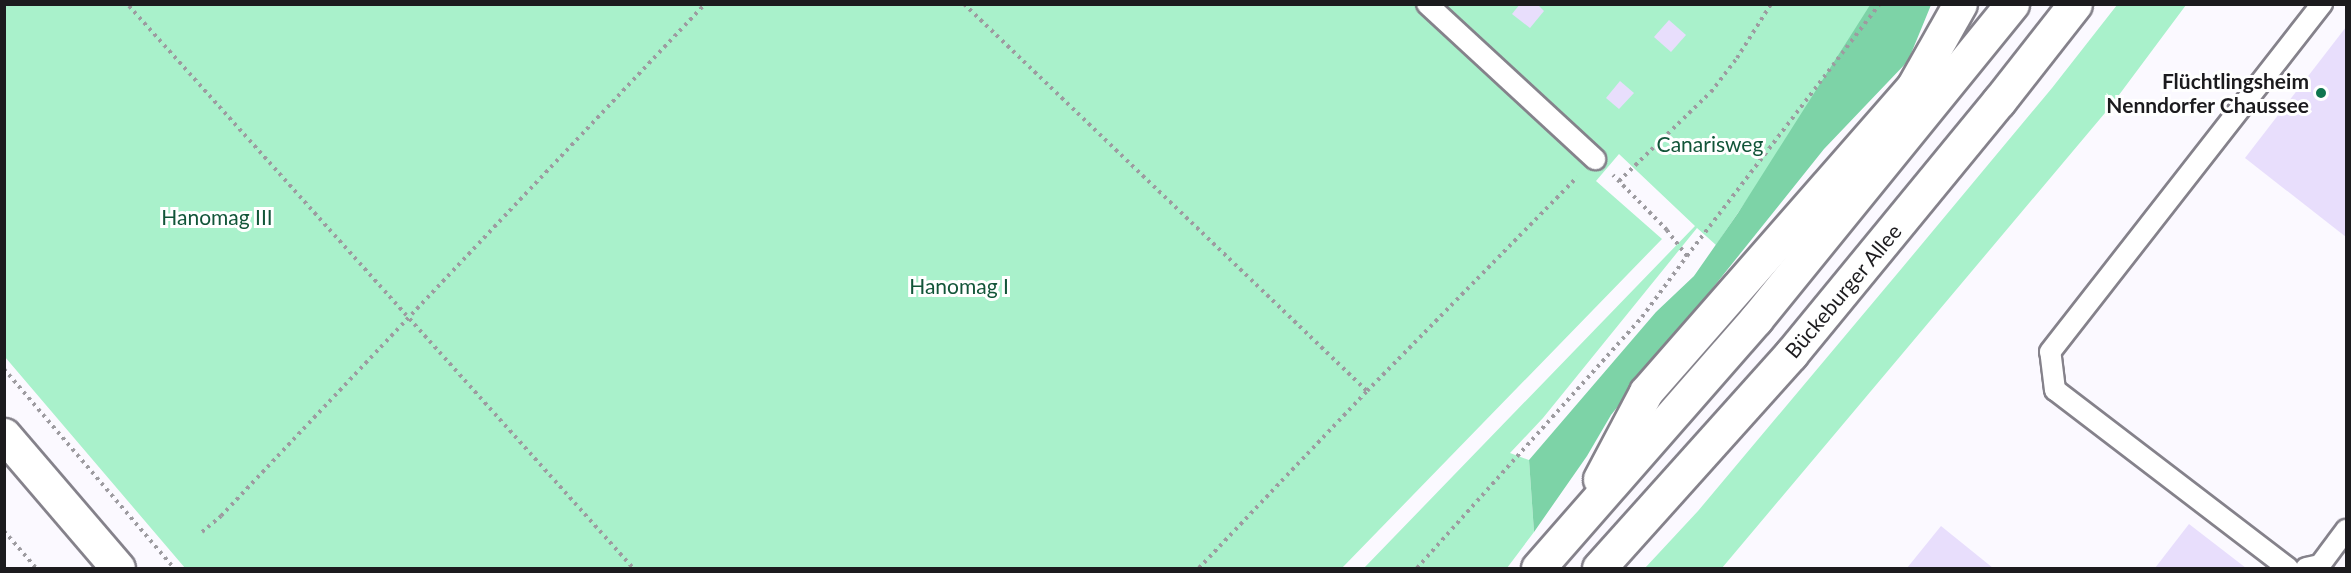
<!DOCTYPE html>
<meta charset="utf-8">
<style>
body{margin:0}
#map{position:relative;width:2351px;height:573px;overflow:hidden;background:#fbf9ff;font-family:Lato,sans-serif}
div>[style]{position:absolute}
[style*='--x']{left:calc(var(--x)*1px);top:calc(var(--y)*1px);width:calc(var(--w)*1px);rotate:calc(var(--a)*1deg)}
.green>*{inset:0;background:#a9f1cb}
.forest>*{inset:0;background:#7dd3a7}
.building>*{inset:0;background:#e8defc}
.path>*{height:4px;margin-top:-2px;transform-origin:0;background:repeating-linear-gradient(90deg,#9d9ba0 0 3px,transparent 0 7.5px)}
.roads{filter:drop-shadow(2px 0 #85828b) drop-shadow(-2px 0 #85828b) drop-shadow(0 2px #85828b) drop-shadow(0 -2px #85828b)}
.lane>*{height:20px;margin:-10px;padding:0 10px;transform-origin:10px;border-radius:10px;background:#fff}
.primary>*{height:33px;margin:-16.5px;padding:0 16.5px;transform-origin:16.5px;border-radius:16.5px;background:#fff}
.highway>*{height:33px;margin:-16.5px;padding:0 16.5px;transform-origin:16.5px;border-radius:16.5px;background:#fff}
.dots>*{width:16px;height:16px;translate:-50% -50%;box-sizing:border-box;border:3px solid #fff;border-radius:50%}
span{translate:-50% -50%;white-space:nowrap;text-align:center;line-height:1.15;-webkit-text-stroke:6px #fff;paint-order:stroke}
.poi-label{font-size:21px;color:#1c1b1e;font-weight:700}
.right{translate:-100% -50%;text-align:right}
.park-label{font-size:21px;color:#125539}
.street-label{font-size:21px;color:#1c1b1e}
.frame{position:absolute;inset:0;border:6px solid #1c1b1e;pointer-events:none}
</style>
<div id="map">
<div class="green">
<div style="clip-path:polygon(4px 5px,1880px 5px,1716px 245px,1697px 228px,1543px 418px,1510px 453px,1529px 460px,1534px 532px,1507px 568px,1364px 568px,1695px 226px,1619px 154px,1596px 181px,1662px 239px,1342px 568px,185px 568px,5px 357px)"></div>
<div style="clip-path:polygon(2117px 5px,2186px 5px,2110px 107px,1722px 568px,1645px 568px,1698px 511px,1902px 268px,2052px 88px)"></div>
</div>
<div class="forest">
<div style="clip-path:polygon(1870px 5px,1931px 5px,1908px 61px,1824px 149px,1611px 415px,1587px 456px,1534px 532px,1529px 460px,1656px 312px,1694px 276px,1738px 213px)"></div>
</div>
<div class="building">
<div style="clip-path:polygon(1520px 4px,1537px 4px,1544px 11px,1530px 28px,1512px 14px)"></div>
<div style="clip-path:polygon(1669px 20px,1686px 35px,1671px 52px,1654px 37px)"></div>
<div style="clip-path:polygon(2346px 27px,2346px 237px,2245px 158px)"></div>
<div style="clip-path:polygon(1620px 81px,1634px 93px,1619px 109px,1606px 98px)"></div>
<div style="clip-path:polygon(2189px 524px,2246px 568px,2155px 568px)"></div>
<div style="clip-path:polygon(1941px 526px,1993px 568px,1907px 568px)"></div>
</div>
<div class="path">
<div style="--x:964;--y:4;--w:559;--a:43.84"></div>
<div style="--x:129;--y:6;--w:755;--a:48.11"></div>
<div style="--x:1619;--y:181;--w:128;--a:-44.1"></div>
<div style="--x:1711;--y:92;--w:43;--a:-52.6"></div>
<div style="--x:1737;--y:58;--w:64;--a:-57.8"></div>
<div style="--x:1687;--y:256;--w:317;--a:-52.6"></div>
<div style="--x:4;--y:369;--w:262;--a:49.5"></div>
<div style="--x:4;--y:531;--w:49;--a:49.1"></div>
<div style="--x:202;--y:532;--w:25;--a:-40"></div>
<div style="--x:221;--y:516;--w:705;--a:-46.61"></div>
<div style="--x:1199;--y:568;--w:244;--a:-46.5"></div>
<div style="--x:1367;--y:391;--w:300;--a:-45.5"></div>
<div style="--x:1417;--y:568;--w:337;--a:-48.1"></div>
<div style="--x:1642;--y:317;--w:76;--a:-53.6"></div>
<div style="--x:1687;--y:256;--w:33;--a:-128"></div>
<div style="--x:1667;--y:230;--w:77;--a:-134.5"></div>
</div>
<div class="roads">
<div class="lane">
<div style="--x:1427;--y:4;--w:229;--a:42.7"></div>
<div style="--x:2288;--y:568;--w:293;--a:-142.6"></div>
<div style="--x:2055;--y:390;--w:38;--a:-97"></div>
<div style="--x:2050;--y:352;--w:442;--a:-52"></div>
<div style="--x:2306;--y:568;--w:14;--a:-12"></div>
<div style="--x:2320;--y:565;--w:44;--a:-53.4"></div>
</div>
<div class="primary">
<div style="--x:4;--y:435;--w:175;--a:49.4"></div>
</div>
<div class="highway">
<div style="--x:1600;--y:479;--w:98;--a:-62.1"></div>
<div style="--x:1646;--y:392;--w:405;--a:-48.8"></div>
<div style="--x:1913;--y:87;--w:95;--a:-60.5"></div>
<div style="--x:1538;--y:568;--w:331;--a:-48.8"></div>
<div style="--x:1756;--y:319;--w:406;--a:-50.9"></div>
<div style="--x:1599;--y:568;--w:288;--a:-48.1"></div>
<div style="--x:1791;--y:354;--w:328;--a:-50.6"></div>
<div style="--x:1999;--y:101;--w:123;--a:-51.9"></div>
</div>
</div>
<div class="dots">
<div style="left:2321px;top:93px;background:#0f764f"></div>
</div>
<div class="poi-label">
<span class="right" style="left:2309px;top:93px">Flüchtlingsheim<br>Nenndorfer Chaussee</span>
</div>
<div class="park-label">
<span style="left:1710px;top:144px">Canarisweg</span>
<span style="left:217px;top:217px">Hanomag III</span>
<span style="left:959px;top:286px">Hanomag I</span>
</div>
<div class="street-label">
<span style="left:1843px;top:291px;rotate:-50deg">Bückeburger Allee</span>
</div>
<div class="frame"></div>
</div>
